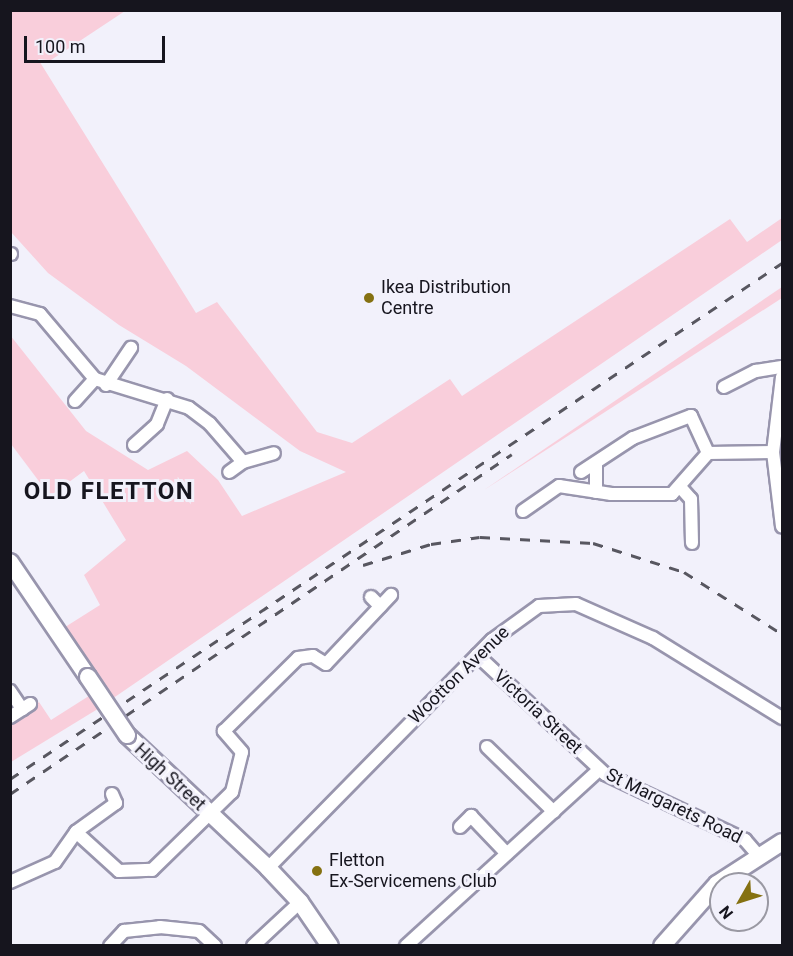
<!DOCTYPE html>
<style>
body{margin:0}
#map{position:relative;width:793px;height:956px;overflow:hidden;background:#f2f1fb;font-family:Roboto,sans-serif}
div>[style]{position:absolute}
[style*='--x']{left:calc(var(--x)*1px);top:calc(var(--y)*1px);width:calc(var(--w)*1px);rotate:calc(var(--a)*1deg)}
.green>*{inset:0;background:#f9cedb}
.roads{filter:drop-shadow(2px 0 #9895ad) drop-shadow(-2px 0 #9895ad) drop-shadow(0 2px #9895ad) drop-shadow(0 -2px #9895ad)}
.minor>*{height:12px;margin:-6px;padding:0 6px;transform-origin:6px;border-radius:6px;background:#fff}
.major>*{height:16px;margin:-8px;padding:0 8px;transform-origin:8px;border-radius:8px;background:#fff}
.rail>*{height:3px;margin-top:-1.5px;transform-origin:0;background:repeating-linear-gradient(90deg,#585760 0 10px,transparent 0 20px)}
.bridges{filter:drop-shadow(2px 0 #9895ad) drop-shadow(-2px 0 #9895ad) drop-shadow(0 2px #9895ad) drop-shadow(0 -2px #9895ad)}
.major-bridge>*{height:16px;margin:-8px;padding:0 8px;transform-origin:8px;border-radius:8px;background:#fff}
.dots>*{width:16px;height:16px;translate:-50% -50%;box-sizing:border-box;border:3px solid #f2f1fb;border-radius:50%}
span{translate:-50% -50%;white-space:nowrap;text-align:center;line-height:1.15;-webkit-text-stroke:6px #f2f1fb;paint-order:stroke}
.poi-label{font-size:18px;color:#16151e}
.left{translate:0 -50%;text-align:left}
.street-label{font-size:18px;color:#16151e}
.district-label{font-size:24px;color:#16151e;font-weight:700;letter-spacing:1.5px}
.frame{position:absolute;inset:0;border:12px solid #16151e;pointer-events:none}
.north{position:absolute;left:709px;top:872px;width:60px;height:60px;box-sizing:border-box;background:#f2f1fb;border:2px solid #9a99a3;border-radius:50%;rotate:231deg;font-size:16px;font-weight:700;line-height:24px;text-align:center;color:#16151e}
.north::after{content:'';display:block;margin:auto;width:21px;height:27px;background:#857111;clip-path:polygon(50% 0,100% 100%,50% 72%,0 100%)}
.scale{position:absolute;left:24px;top:36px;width:141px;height:27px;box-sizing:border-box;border:3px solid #16151e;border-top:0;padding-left:8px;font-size:18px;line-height:21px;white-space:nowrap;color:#16151e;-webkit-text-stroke:4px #f2f1fb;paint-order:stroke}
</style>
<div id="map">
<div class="green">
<div style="clip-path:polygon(11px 11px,125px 11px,51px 60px,38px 59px,196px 313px,217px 302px,317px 432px,352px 443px,450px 379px,462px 396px,730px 219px,747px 242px,782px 218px,782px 240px,109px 701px,62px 629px,100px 605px,84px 575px,126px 540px,84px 471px,50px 496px,11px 444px,10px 335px,86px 431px,148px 470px,187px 451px,218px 480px,242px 516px,346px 472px,300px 451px,186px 366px,119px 325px,48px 273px,11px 232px)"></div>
<div style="clip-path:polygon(782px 287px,782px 298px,484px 490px)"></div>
<div style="clip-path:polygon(92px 694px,101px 707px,11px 762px,11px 721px,39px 702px,51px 720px)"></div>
</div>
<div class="roads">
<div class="minor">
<div style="--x:10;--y:254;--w:1;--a:0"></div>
<div style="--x:10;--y:306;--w:31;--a:15"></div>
<div style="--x:40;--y:314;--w:85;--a:49.8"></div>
<div style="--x:95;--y:379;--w:98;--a:17.1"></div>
<div style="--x:189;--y:408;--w:26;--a:37"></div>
<div style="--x:210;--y:424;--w:50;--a:49"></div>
<div style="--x:243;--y:462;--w:17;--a:144"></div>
<div style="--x:782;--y:377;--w:76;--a:96.8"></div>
<div style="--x:773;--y:452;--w:75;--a:83.1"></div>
<div style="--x:106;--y:385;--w:45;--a:-56"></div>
<div style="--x:724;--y:387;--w:36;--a:-27"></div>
<div style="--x:756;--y:371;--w:26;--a:-9"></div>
<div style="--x:75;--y:401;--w:30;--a:-48"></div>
<div style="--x:134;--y:445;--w:31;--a:-42"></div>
<div style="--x:157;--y:424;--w:27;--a:-68"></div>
<div style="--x:708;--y:453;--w:65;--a:-0.9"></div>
<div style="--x:243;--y:462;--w:32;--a:-16"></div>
<div style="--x:596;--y:463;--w:29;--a:90"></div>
<div style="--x:581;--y:472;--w:62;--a:-33.2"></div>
<div style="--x:633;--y:438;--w:62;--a:-20.8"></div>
<div style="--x:691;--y:416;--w:41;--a:65.3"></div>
<div style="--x:681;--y:488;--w:15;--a:48"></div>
<div style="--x:691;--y:499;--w:44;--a:88.7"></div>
<div style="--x:523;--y:511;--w:44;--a:-34.8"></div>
<div style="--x:559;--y:486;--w:53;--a:8.7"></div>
<div style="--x:611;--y:494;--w:61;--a:0"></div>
<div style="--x:672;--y:494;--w:55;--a:-48.7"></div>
<div style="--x:371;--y:597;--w:13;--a:45"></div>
<div style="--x:477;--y:655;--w:175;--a:42.9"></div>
<div style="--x:605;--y:774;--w:155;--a:25.2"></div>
<div style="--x:745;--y:840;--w:21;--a:49"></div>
<div style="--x:10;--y:691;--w:22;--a:56"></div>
<div style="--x:10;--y:717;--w:24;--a:-33"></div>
<div style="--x:487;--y:747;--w:93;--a:44.1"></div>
<div style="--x:112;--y:794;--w:10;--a:66"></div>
<div style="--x:116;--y:803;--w:49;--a:144.1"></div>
<div style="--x:76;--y:832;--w:58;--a:42.2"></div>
<div style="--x:119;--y:871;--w:33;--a:-2"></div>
<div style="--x:152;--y:870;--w:112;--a:-44.3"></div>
<div style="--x:232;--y:792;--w:41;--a:-76"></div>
<div style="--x:242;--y:752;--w:28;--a:-131"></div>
<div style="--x:224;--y:731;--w:104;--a:-44.6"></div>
<div style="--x:298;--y:658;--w:15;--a:-8"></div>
<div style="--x:313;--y:656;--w:15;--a:32"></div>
<div style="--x:326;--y:664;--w:95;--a:-46.7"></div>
<div style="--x:460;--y:827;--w:16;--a:-45"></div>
<div style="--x:471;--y:816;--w:52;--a:46.5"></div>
<div style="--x:268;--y:868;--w:320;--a:-45.5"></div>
<div style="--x:492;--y:640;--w:58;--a:-35.9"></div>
<div style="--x:539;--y:606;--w:37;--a:-3"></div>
<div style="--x:576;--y:604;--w:84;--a:23.8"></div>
<div style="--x:653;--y:638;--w:152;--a:31.8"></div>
<div style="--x:10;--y:882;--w:49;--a:-24"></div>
<div style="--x:55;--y:862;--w:37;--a:-55"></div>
<div style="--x:110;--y:946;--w:21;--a:-47"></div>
<div style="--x:124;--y:931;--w:36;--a:-6"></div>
<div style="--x:160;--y:927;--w:39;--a:6"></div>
<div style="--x:199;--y:931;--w:22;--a:43"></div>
<div style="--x:253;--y:946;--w:64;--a:-43.1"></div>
<div style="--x:406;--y:946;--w:261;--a:-42.4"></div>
</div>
<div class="major">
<div style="--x:10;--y:562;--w:139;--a:55.9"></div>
<div style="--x:127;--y:735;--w:194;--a:43.3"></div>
<div style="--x:268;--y:868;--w:47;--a:46.7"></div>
<div style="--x:300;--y:902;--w:53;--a:55.7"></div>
<div style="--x:662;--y:946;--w:83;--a:-48.4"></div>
<div style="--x:717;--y:884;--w:77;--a:-32.9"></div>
</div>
</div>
<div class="rail">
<div style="--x:363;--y:565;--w:71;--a:-17.2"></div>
<div style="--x:431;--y:544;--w:49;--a:-8.1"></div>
<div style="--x:480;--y:537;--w:113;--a:3"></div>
<div style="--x:593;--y:543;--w:96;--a:17.7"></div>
<div style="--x:684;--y:572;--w:116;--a:32.3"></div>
<div style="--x:10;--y:779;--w:929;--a:-33.76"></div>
<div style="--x:10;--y:794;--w:606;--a:-34.11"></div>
</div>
<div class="bridges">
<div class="major-bridge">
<div style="--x:88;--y:677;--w:70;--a:56.1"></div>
</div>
</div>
<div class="dots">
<div style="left:369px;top:298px;background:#857111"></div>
<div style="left:317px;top:871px;background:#857111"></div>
</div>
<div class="poi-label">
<span class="left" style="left:381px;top:298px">Ikea Distribution<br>Centre</span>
<span class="left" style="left:329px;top:871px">Fletton<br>Ex-Servicemens Club</span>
</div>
<div class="street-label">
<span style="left:459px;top:675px;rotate:-44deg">Wootton Avenue</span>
<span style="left:538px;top:712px;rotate:43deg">Victoria Street</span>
<span style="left:170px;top:777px;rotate:43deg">High Street</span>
<span style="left:674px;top:806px;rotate:26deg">St Margarets Road</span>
</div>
<div class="district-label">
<span style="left:109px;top:492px">OLD FLETTON</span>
</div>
<div class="frame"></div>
<div class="north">N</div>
<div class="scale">100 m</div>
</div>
